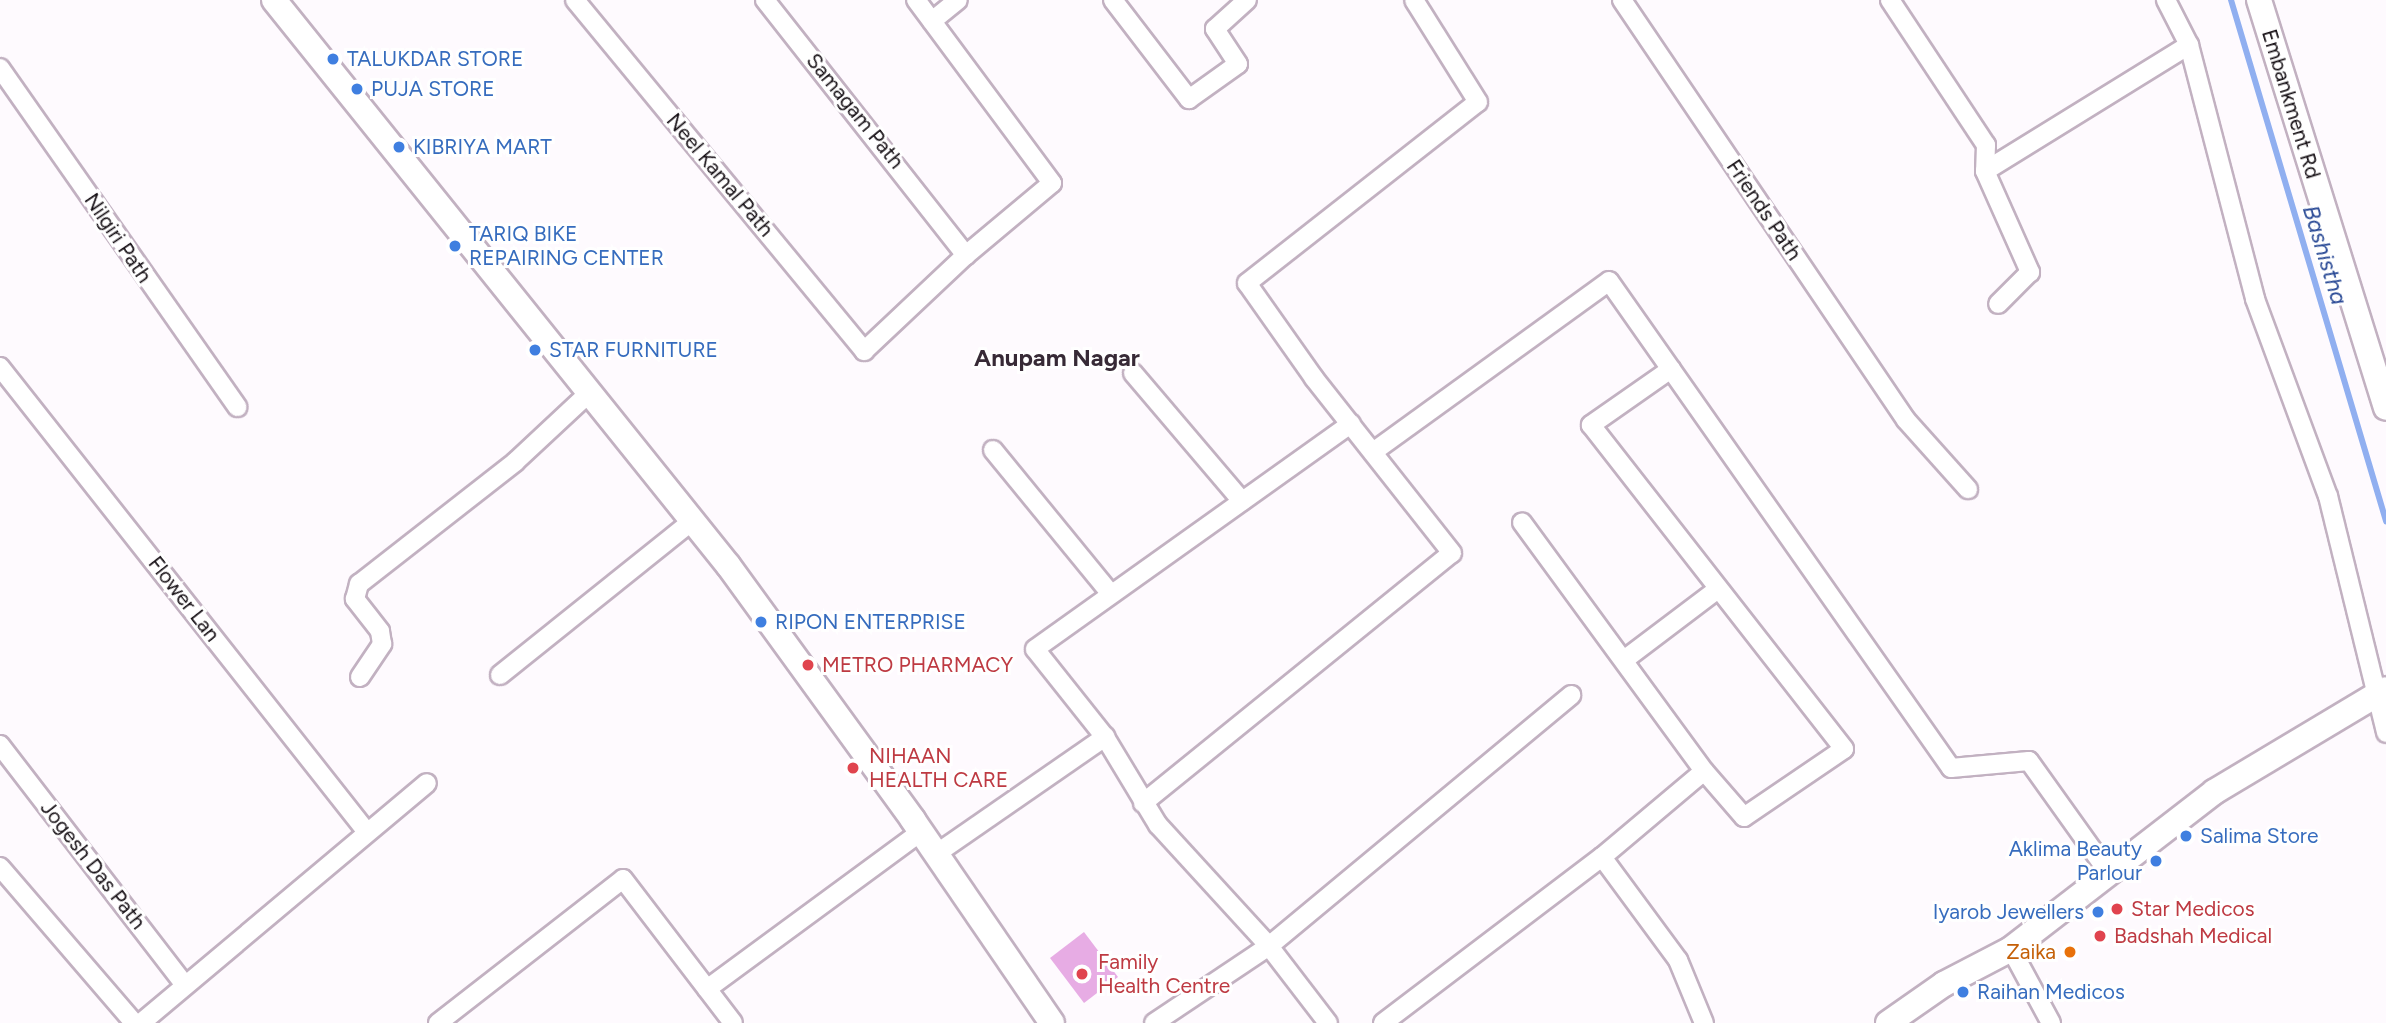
<!DOCTYPE html>
<style>
body{margin:0}
#map{position:relative;width:2386px;height:1023px;overflow:hidden;background:#fefafe;font-family:Figtree,sans-serif}
div>[style]{position:absolute}
[style*='--x']{left:calc(var(--x)*1px);top:calc(var(--y)*1px);width:calc(var(--w)*1px);rotate:calc(var(--a)*1deg)}
.stream>*{height:6px;margin:-3px;padding:0 3px;transform-origin:3px;border-radius:3px;background:#90aff0}
.building>*{inset:0;background:#e7ace4}
.roads{filter:drop-shadow(2px 0 #c2b1c1) drop-shadow(-2px 0 #c2b1c1) drop-shadow(0 2px #c2b1c1) drop-shadow(0 -2px #c2b1c1)}
.street>*{height:18px;margin:-9px;padding:0 9px;transform-origin:9px;border-radius:9px;background:#fff}
.secondary>*{height:24px;margin:-12px;padding:0 12px;transform-origin:12px;border-radius:12px;background:#fff}
.dots>*{width:19px;height:19px;translate:-50% -50%;box-sizing:border-box;border:4px solid #fff;border-radius:50%}
span{translate:-50% -50%;white-space:nowrap;text-align:center;line-height:1.15;-webkit-text-stroke:6px #fff;paint-order:stroke}
.shop-label{font-size:21px;color:#366cbe}
.left{translate:0 -50%;text-align:left}
.right{translate:-100% -50%;text-align:right}
.street-label{font-size:21px;color:#150f14}
.health-label{font-size:21px;color:#be3a42}
.food-label{font-size:21px;color:#c56008}
.water-label{font-size:23px;color:#294995;font-style:italic}
.quarter-label{font-size:24px;color:#372a36;font-weight:700}
</style>
<div id="map">
<div class="stream">
<div style="--x:2231;--y:0;--w:544;--a:73.43"></div>
</div>
<div class="building">
<div style="clip-path:polygon(1084px 932px,1118px 977px,1084px 1003px,1050px 958px)"></div>
</div>
<div class="roads">
<div class="street">
<div style="--x:575;--y:0;--w:455;--a:50.5"></div>
<div style="--x:864;--y:351;--w:140;--a:-43.3"></div>
<div style="--x:765;--y:0;--w:325;--a:51.8"></div>
<div style="--x:966;--y:255;--w:112;--a:-39.9"></div>
<div style="--x:1052;--y:183;--w:228;--a:-126.6"></div>
<div style="--x:1113;--y:0;--w:125;--a:52.5"></div>
<div style="--x:1189;--y:99;--w:60;--a:-35.5"></div>
<div style="--x:1238;--y:64;--w:42;--a:-123.3"></div>
<div style="--x:1215;--y:29;--w:43;--a:-42.2"></div>
<div style="--x:1622;--y:0;--w:507;--a:55.93"></div>
<div style="--x:1906;--y:420;--w:93;--a:48.1"></div>
<div style="--x:1890;--y:0;--w:174;--a:56.5"></div>
<div style="--x:1986;--y:145;--w:26;--a:92"></div>
<div style="--x:1985;--y:171;--w:111;--a:66"></div>
<div style="--x:2030;--y:272;--w:45;--a:135"></div>
<div style="--x:932;--y:21;--w:33;--a:-39"></div>
<div style="--x:2189;--y:45;--w:262;--a:75.4"></div>
<div style="--x:2255;--y:299;--w:210;--a:69.7"></div>
<div style="--x:2328;--y:496;--w:244;--a:76.2"></div>
<div style="--x:0;--y:68;--w:414;--a:55"></div>
<div style="--x:1985;--y:171;--w:240;--a:-31.7"></div>
<div style="--x:2189;--y:45;--w:51;--a:-117.1"></div>
<div style="--x:0;--y:367;--w:591;--a:51.73"></div>
<div style="--x:1671;--y:369;--w:98;--a:145"></div>
<div style="--x:1591;--y:425;--w:411;--a:52"></div>
<div style="--x:1844;--y:749;--w:121;--a:145.8"></div>
<div style="--x:1744;--y:817;--w:61;--a:-131"></div>
<div style="--x:1133;--y:373;--w:168;--a:49.6"></div>
<div style="--x:993;--y:450;--w:186;--a:50.7"></div>
<div style="--x:1373;--y:452;--w:291;--a:-35.9"></div>
<div style="--x:1609;--y:281;--w:595;--a:54.92"></div>
<div style="--x:1951;--y:768;--w:78;--a:-5.1"></div>
<div style="--x:2029;--y:761;--w:138;--a:54.5"></div>
<div style="--x:1624;--y:660;--w:118;--a:-37.1"></div>
<div style="--x:500;--y:675;--w:246;--a:-38.7"></div>
<div style="--x:360;--y:677;--w:40;--a:-56"></div>
<div style="--x:382;--y:644;--w:13;--a:-99"></div>
<div style="--x:380;--y:631;--w:41;--a:-128"></div>
<div style="--x:355;--y:599;--w:16;--a:-75"></div>
<div style="--x:359;--y:584;--w:198;--a:-38"></div>
<div style="--x:515;--y:462;--w:101;--a:-43"></div>
<div style="--x:0;--y:745;--w:303;--a:52.4"></div>
<div style="--x:1143;--y:803;--w:397;--a:-39"></div>
<div style="--x:1452;--y:553;--w:223;--a:-128.3"></div>
<div style="--x:1314;--y:378;--w:116;--a:-125.2"></div>
<div style="--x:1247;--y:283;--w:293;--a:-38.1"></div>
<div style="--x:1478;--y:102;--w:120;--a:-122.1"></div>
<div style="--x:936;--y:854;--w:206;--a:-34.7"></div>
<div style="--x:1602;--y:857;--w:128;--a:53.6"></div>
<div style="--x:1678;--y:960;--w:68;--a:67.6"></div>
<div style="--x:0;--y:867;--w:206;--a:49.3"></div>
<div style="--x:2011;--y:949;--w:84;--a:61.6"></div>
<div style="--x:707;--y:989;--w:265;--a:-36.3"></div>
<div style="--x:141;--y:1023;--w:373;--a:-40"></div>
<div style="--x:438;--y:1023;--w:234;--a:-37.9"></div>
<div style="--x:623;--y:879;--w:181;--a:52.6"></div>
<div style="--x:1154;--y:1023;--w:138;--a:-33.8"></div>
<div style="--x:1269;--y:946;--w:393;--a:-39.7"></div>
<div style="--x:1328;--y:1023;--w:97;--a:-127.5"></div>
<div style="--x:1269;--y:946;--w:164;--a:-132.5"></div>
<div style="--x:1158;--y:825;--w:103;--a:-121.1"></div>
<div style="--x:1105;--y:737;--w:112;--a:-128.5"></div>
<div style="--x:1035;--y:649;--w:388;--a:-35.5"></div>
<div style="--x:1383;--y:1023;--w:275;--a:-37.2"></div>
<div style="--x:1602;--y:857;--w:133;--a:-40.1"></div>
<div style="--x:1704;--y:771;--w:308;--a:-126.2"></div>
</div>
<div class="secondary">
<div style="--x:274;--y:0;--w:725;--a:51.22"></div>
<div style="--x:728;--y:565;--w:315;--a:54"></div>
<div style="--x:913;--y:820;--w:246;--a:55.6"></div>
<div style="--x:2259;--y:0;--w:427;--a:72.7"></div>
<div style="--x:1888;--y:1023;--w:68;--a:-34.9"></div>
<div style="--x:1944;--y:984;--w:76;--a:-27.6"></div>
<div style="--x:2011;--y:949;--w:257;--a:-37.7"></div>
<div style="--x:2214;--y:792;--w:200;--a:-30.9"></div>
</div>
</div>
<div class="dots">
<div style="left:333px;top:59px;background:#3f7fe0"></div>
<div style="left:357px;top:89px;background:#3f7fe0"></div>
<div style="left:399px;top:147px;background:#3f7fe0"></div>
<div style="left:455px;top:246px;background:#3f7fe0"></div>
<div style="left:535px;top:350px;background:#3f7fe0"></div>
<div style="left:761px;top:622px;background:#3f7fe0"></div>
<div style="left:808px;top:665px;background:#e0444e"></div>
<div style="left:853px;top:768px;background:#e0444e"></div>
<div style="left:2186px;top:836px;background:#3f7fe0"></div>
<div style="left:2156px;top:861px;background:#3f7fe0"></div>
<div style="left:2117px;top:909px;background:#e0444e"></div>
<div style="left:2098px;top:912px;background:#3f7fe0"></div>
<div style="left:2100px;top:936px;background:#e0444e"></div>
<div style="left:2070px;top:952px;background:#e8710a"></div>
<div style="left:1082px;top:974px;background:#e0444e"></div>
<div style="left:1963px;top:992px;background:#3f7fe0"></div>
</div>
<div class="shop-label">
<span class="left" style="left:347px;top:59px">TALUKDAR STORE</span>
<span class="left" style="left:371px;top:89px">PUJA STORE</span>
<span class="left" style="left:413px;top:147px">KIBRIYA MART</span>
<span class="left" style="left:469px;top:246px">TARIQ BIKE<br>REPAIRING CENTER</span>
<span class="left" style="left:549px;top:350px">STAR FURNITURE</span>
<span class="left" style="left:775px;top:622px">RIPON ENTERPRISE</span>
<span class="left" style="left:2200px;top:836px">Salima Store</span>
<span class="right" style="left:2142px;top:861px">Aklima Beauty<br>Parlour</span>
<span class="right" style="left:2084px;top:912px">Iyarob Jewellers</span>
<span class="left" style="left:1977px;top:992px">Raihan Medicos</span>
</div>
<div class="street-label">
<span style="left:2291px;top:104px;rotate:73deg">Embankment Rd</span>
<span style="left:855px;top:111px;rotate:51deg">Samagam Path</span>
<span style="left:720px;top:175px;rotate:50deg">Neel Kamal Path</span>
<span style="left:1764px;top:210px;rotate:56deg">Friends Path</span>
<span style="left:118px;top:238px;rotate:56deg">Nilgiri Path</span>
<span style="left:184px;top:599px;rotate:52deg">Flower Lan</span>
<span style="left:93px;top:865px;rotate:52deg">Jogesh Das Path</span>
</div>
<div class="health-label">
<span class="left" style="left:822px;top:665px">METRO PHARMACY</span>
<span class="left" style="left:869px;top:768px">NIHAAN<br>HEALTH CARE</span>
<span class="left" style="left:2131px;top:909px">Star Medicos</span>
<span class="left" style="left:2114px;top:936px">Badshah Medical</span>
<span class="left" style="left:1098px;top:974px">Family<br>Health Centre</span>
</div>
<div class="food-label">
<span class="right" style="left:2056px;top:952px">Zaika</span>
</div>
<div class="water-label">
<span style="left:2325px;top:255px;rotate:73deg">Bashistha</span>
</div>
<div class="quarter-label">
<span style="left:1057px;top:358px">Anupam Nagar</span>
</div>
</div>
